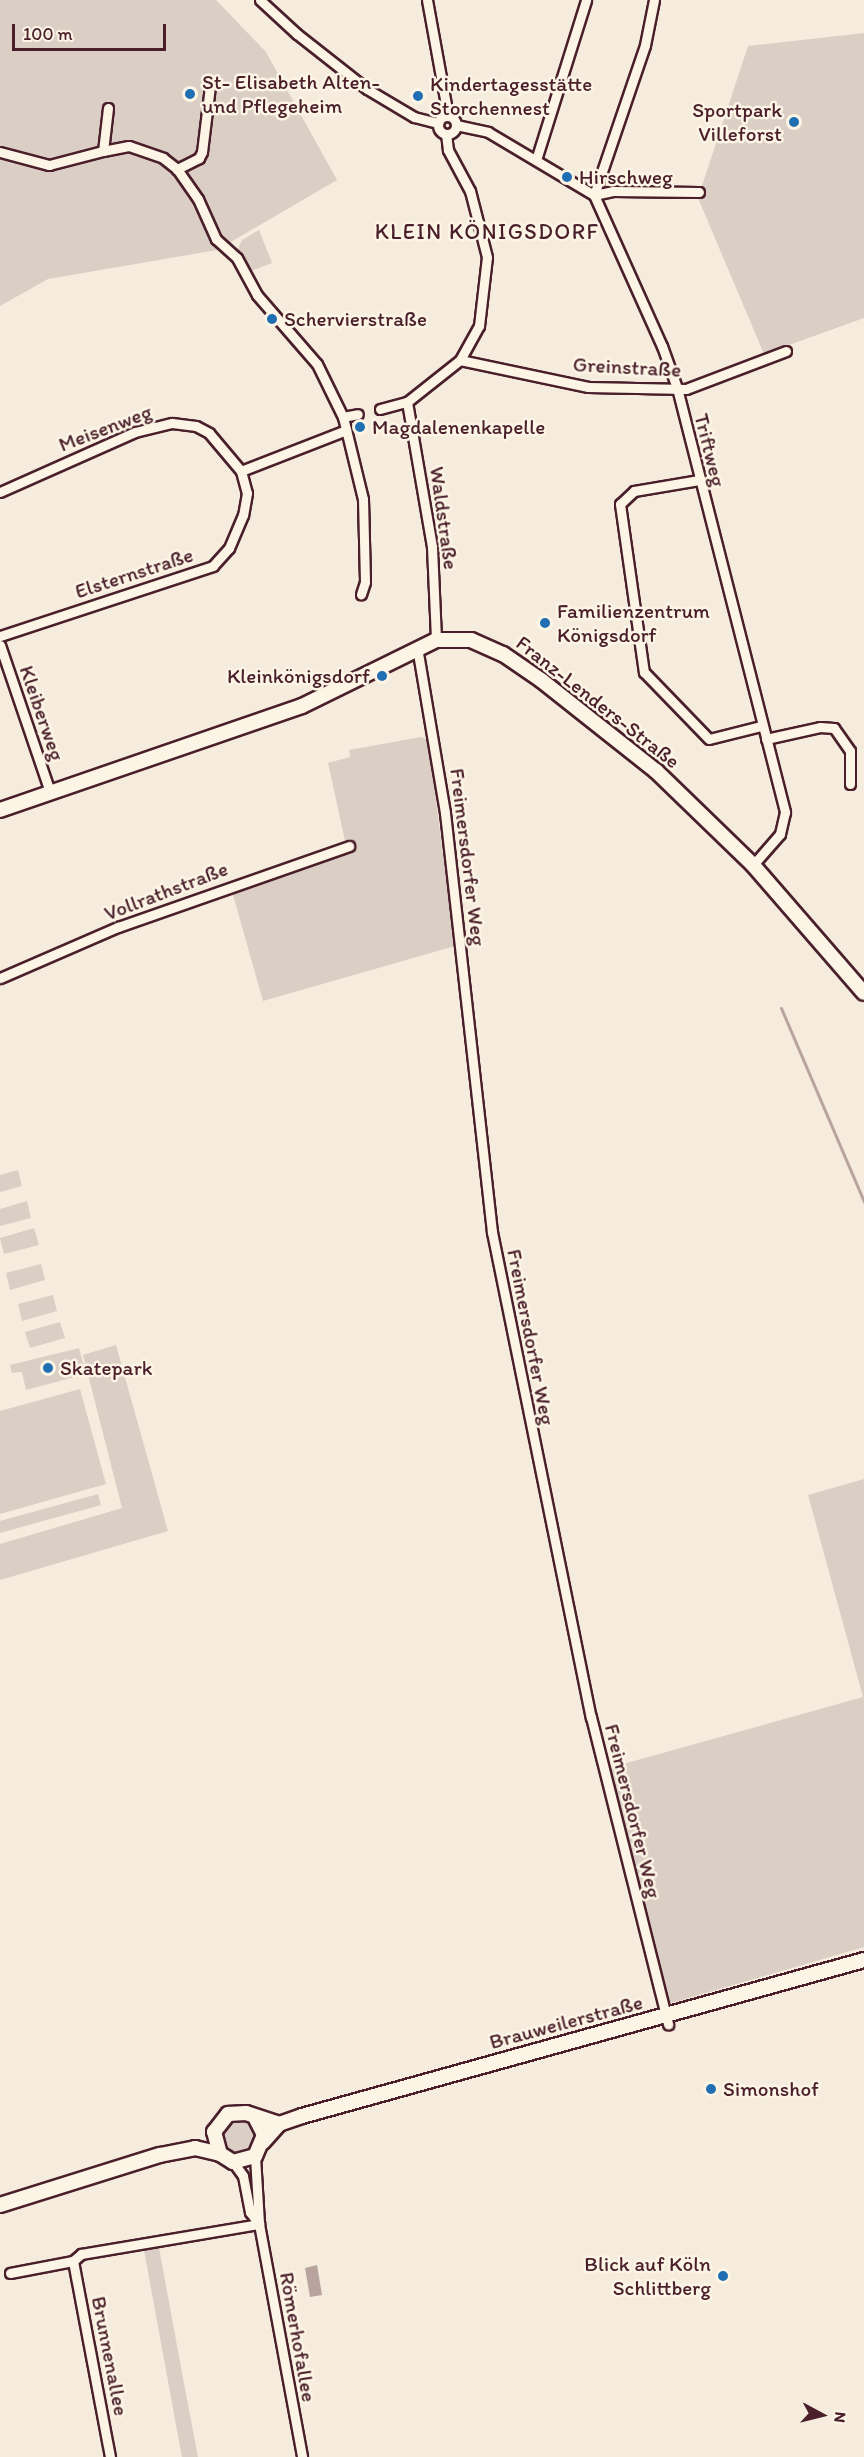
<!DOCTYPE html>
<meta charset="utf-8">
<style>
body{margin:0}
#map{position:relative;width:864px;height:2457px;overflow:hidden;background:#f5ecde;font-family:Itim,sans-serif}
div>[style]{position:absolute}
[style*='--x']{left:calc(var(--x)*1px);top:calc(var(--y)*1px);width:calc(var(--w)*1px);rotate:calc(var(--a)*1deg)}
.green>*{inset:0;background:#dbcec4}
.round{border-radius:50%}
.water>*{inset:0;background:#b8a39e}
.stream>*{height:3px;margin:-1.5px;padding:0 1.5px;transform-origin:1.5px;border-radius:1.5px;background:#b8a39e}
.roads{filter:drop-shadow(2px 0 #4a1f2b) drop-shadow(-2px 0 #4a1f2b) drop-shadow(0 2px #4a1f2b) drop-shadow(0 -2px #4a1f2b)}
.street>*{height:9px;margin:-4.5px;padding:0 4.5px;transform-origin:4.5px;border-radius:4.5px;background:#fcf5e5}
.street>.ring{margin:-4.5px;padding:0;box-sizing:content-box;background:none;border:9px solid #fcf5e5;border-radius:50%}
.secondary>*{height:14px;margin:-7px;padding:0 7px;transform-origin:7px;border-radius:7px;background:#fcf5e5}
.dots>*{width:16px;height:16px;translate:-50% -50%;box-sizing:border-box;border:3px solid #fcf5e5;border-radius:50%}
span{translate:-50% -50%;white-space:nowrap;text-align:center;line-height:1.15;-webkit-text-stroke:5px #fcf5e5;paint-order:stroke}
.poi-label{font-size:21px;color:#4a1f2b}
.left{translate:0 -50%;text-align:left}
.right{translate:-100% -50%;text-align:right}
.street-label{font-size:21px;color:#4a1f2b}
.neighbourhood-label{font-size:22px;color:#4a1f2b;letter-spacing:1.5px}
.north{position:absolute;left:792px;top:2385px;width:60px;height:60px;-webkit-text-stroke:4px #fcf5e5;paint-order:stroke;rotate:97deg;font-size:16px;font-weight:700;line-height:24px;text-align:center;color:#4a1f2b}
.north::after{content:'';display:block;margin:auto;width:21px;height:27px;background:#4a1f2b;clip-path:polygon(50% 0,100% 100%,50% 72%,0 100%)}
.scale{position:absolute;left:12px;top:24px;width:154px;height:27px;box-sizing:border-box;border:3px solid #4a1f2b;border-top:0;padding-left:8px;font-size:18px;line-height:21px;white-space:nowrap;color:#4a1f2b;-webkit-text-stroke:4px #fcf5e5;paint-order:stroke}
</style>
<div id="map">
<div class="green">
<div style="clip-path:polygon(0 0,216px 0,266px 52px,337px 180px,217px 250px,48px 279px,0 306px)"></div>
<div style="clip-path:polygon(864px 33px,864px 318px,764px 354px,698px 198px,748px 46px)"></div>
<div style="clip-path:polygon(259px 230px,272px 263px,248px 272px,238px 249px,242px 240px)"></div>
<div style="clip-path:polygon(421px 737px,428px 740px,455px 946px,263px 1001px,233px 895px,237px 887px,347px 850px,328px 763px,350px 757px,349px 750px)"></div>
<div style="clip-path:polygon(18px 1170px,22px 1186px,0 1192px,0 1175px)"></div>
<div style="clip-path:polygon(27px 1201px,31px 1218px,0 1226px,0 1209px)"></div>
<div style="clip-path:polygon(34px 1228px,39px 1245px,4px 1254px,0 1238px)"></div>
<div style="clip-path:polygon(41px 1264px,45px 1280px,10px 1290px,6px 1273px)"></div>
<div style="clip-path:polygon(53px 1295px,57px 1311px,22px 1321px,18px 1304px)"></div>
<div style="clip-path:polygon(60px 1322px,65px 1338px,30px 1348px,25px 1332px)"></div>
<div style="clip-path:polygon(116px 1345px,168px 1531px,0 1580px,0 1544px,122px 1508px,83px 1355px)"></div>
<div style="clip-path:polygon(79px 1348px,86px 1374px,26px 1390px,22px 1372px,12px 1373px,10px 1365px)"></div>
<div style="clip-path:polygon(80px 1389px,106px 1484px,0 1514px,0 1411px)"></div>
<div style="clip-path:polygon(864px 1479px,864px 1947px,668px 2004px,609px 1768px,863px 1697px,808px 1495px)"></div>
<div style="clip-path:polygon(98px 1494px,101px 1505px,0 1533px,0 1521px)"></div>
<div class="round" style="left:220px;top:2118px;width:36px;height:36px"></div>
<div style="clip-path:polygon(159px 2248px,183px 2378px,198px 2457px,182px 2457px,176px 2425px,144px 2250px)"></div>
</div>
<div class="water">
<div style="clip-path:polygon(317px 2265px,322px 2295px,310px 2297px,305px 2268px)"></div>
</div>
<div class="stream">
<div style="--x:781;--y:1008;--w:211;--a:66.8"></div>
</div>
<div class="roads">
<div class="street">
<div style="--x:260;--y:0;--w:50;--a:42.6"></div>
<div style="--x:297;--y:34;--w:89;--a:38.2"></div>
<div style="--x:367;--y:89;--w:55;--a:30.8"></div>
<div style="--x:414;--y:117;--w:25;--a:14"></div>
<div style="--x:427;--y:0;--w:118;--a:79.7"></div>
<div style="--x:210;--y:86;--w:66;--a:96.9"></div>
<div style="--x:202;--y:152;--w:7;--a:117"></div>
<div style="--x:199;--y:158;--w:25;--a:153"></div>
<div style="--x:177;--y:169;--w:37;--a:55"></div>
<div style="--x:198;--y:199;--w:44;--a:65.8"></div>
<div style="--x:216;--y:239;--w:28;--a:42"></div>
<div style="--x:237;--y:258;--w:42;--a:61.6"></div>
<div style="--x:257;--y:295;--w:91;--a:49"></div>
<div style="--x:317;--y:364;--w:59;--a:63.9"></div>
<div style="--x:343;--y:417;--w:84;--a:76.3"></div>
<div style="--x:363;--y:499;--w:83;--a:88.6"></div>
<div style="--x:365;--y:582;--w:13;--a:108"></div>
<div style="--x:108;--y:108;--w:43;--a:96.6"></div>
<div style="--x:103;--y:151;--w:26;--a:-11"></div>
<div style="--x:129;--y:146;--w:36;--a:19"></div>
<div style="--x:163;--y:158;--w:18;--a:38"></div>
<div class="ring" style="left:438px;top:116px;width:9px;height:9px"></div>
<div style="--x:456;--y:125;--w:33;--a:12"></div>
<div style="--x:488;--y:132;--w:123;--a:30.7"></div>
<div style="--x:594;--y:195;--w:166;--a:65.8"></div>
<div style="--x:662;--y:346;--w:45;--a:70.3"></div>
<div style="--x:677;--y:388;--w:438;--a:75.7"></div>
<div style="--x:785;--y:812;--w:23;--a:103"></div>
<div style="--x:780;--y:834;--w:41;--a:131.1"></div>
<div style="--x:0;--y:152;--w:51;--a:14.9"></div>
<div style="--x:49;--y:165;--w:56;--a:-14.5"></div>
<div style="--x:536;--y:160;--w:168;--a:-72.6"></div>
<div style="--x:594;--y:195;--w:158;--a:-71.2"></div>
<div style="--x:645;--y:45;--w:46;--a:-78.7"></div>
<div style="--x:594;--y:195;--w:19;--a:-12"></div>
<div style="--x:613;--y:191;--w:86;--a:0.7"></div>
<div style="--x:460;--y:360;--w:131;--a:11.9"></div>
<div style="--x:588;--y:387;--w:98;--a:1.2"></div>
<div style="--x:686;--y:389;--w:107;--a:-20.8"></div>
<div style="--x:407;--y:402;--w:147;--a:80.2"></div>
<div style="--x:432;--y:547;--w:93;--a:87.5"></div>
<div style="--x:380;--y:409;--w:28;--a:-15"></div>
<div style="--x:407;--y:402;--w:68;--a:-38.4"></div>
<div style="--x:460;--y:360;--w:39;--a:-61"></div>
<div style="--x:479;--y:326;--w:69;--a:-83.4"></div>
<div style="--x:487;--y:257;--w:68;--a:-104.4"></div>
<div style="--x:470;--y:191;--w:47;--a:-118.2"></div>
<div style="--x:448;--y:150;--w:16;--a:-97"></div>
<div style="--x:343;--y:417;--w:15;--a:-11"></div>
<div style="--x:241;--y:471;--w:113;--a:-21.3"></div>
<div style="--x:699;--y:480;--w:66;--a:170.4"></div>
<div style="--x:634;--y:491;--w:19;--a:137"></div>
<div style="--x:620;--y:504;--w:170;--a:81.9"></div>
<div style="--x:644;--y:672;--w:93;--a:45.9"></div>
<div style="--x:709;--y:739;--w:54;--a:-14"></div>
<div style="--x:0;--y:492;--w:148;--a:-24"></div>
<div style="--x:135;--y:432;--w:38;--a:-14"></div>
<div style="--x:172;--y:423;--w:24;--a:7"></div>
<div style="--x:196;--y:426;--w:15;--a:28"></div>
<div style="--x:209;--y:433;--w:50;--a:49.9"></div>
<div style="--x:241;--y:471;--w:23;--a:75"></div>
<div style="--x:247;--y:493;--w:22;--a:100"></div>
<div style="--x:243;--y:515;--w:36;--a:113"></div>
<div style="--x:229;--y:548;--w:24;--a:132"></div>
<div style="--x:213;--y:566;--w:224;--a:161.8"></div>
<div style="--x:0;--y:645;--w:155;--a:71.2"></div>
<div style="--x:417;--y:647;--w:168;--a:80.4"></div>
<div style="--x:445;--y:813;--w:422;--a:83.6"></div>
<div style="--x:492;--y:1232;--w:495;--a:78.5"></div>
<div style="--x:591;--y:1717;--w:317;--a:75.9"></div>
<div style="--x:766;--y:739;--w:55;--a:-12.5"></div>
<div style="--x:820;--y:727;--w:14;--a:4"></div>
<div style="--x:834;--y:728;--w:28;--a:55"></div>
<div style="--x:850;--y:751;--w:33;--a:90"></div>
<div style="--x:0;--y:978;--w:129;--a:-23.4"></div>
<div style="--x:118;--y:927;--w:245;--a:-19.3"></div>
<div style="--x:255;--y:2156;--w:68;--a:86.6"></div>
<div style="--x:259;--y:2224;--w:237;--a:79.5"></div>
<div style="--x:233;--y:2162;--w:17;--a:54"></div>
<div style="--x:243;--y:2176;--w:37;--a:79"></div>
<div style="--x:250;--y:2212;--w:15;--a:53"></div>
<div style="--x:73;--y:2261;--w:199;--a:79.3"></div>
<div style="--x:10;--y:2273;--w:64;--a:-10.8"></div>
<div style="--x:73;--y:2261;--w:11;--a:-41"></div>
<div style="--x:81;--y:2254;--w:181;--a:-9.6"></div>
</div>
<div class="secondary">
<div style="--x:0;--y:810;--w:319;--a:-19"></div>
<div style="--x:302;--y:706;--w:149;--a:-26.2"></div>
<div style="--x:436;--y:640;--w:35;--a:0"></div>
<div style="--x:471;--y:640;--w:35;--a:24"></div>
<div style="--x:503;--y:654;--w:46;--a:34.4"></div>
<div style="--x:541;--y:680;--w:147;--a:38.4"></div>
<div style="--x:656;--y:771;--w:135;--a:44.1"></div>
<div style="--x:753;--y:865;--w:169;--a:49.1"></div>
<div style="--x:256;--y:2119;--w:18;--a:63"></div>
<div style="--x:264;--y:2135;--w:23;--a:113"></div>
<div style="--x:255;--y:2156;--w:23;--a:165"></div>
<div style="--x:233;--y:2162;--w:15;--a:-148"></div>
<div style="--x:220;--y:2154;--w:23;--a:-105"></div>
<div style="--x:214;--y:2132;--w:23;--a:-52"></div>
<div style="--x:228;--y:2114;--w:18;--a:-3"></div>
<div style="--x:246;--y:2113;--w:35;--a:18"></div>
<div style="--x:263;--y:2142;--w:24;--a:-48"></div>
<div style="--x:279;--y:2124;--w:24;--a:-19"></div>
<div style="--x:302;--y:2116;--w:583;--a:-15.51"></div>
<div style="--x:0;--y:2205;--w:168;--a:-17.4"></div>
<div style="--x:160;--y:2155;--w:36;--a:-11"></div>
<div style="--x:195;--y:2148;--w:26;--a:13"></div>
</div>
</div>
<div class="dots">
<div style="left:190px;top:94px;background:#1f6fb2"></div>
<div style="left:418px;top:96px;background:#1f6fb2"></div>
<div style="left:794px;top:122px;background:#1f6fb2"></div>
<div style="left:567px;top:177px;background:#1f6fb2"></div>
<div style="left:272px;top:319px;background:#1f6fb2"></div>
<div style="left:360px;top:427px;background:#1f6fb2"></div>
<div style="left:545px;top:623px;background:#1f6fb2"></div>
<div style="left:382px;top:676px;background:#1f6fb2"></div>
<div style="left:48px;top:1368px;background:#1f6fb2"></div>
<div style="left:711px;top:2089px;background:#1f6fb2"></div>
<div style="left:723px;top:2276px;background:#1f6fb2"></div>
</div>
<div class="poi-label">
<span class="left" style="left:202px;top:94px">St- Elisabeth Alten-<br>und Pflegeheim</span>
<span class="left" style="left:430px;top:96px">Kindertagesstätte<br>Storchennest</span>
<span class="right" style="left:782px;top:122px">Sportpark<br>Villeforst</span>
<span class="left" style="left:579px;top:177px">Hirschweg</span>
<span class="left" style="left:284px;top:319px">Schervierstraße</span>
<span class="left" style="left:372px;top:427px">Magdalenenkapelle</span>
<span class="left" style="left:557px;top:623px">Familienzentrum<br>Königsdorf</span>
<span class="right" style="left:370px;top:676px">Kleinkönigsdorf</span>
<span class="left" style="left:60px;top:1368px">Skatepark</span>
<span class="left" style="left:723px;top:2089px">Simonshof</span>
<span class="right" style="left:711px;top:2276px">Blick auf Köln<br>Schlittberg</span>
</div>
<div class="street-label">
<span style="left:627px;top:367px;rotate:3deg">Greinstraße</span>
<span style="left:105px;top:428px;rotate:-21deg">Meisenweg</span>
<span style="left:710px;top:450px;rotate:76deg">Triftweg</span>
<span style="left:444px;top:518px;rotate:82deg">Waldstraße</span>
<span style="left:134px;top:573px;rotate:-18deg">Elsternstraße</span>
<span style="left:598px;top:702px;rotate:38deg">Franz-Lenders-Straße</span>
<span style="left:42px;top:713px;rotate:71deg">Kleiberweg</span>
<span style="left:468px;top:857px;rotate:83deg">Freimersdorfer Weg</span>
<span style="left:166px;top:891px;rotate:-21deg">Vollrathstraße</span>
<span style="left:531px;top:1337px;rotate:79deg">Freimersdorfer Weg</span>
<span style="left:633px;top:1811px;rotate:76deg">Freimersdorfer Weg</span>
<span style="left:566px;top:2022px;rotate:-15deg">Brauweilerstraße</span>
<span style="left:298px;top:2337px;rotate:80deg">Römerhofallee</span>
<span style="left:110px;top:2356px;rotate:79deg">Brunnenallee</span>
</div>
<div class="neighbourhood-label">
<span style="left:487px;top:232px">KLEIN KÖNIGSDORF</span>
</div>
<div class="north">N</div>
<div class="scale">100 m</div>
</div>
